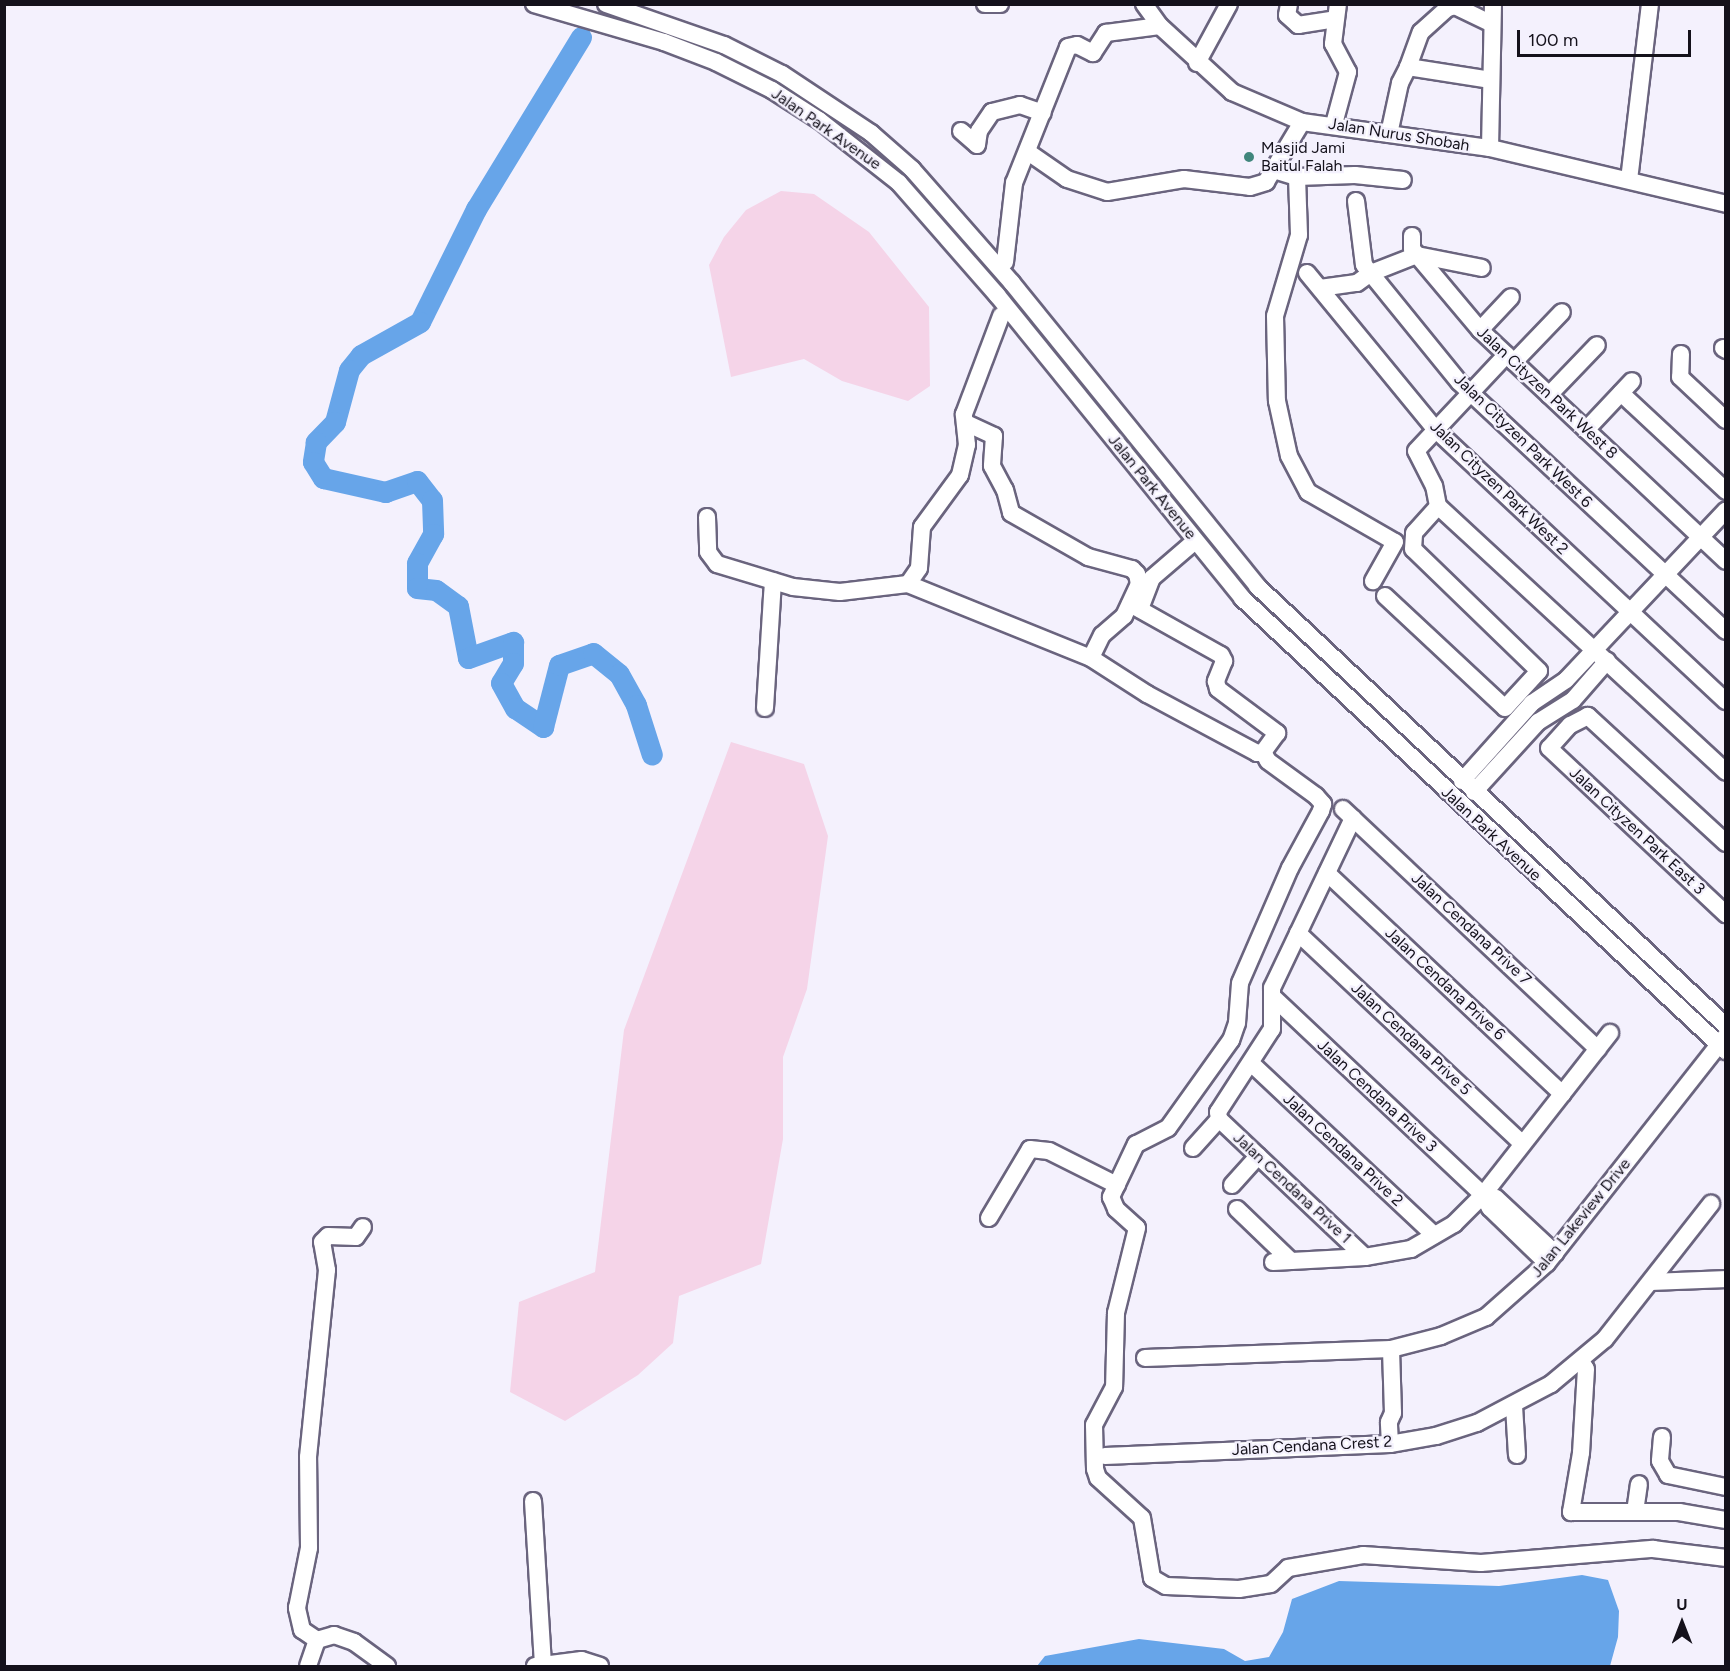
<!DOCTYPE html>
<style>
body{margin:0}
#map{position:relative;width:1730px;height:1671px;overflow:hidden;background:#f4f1fd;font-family:Figtree,sans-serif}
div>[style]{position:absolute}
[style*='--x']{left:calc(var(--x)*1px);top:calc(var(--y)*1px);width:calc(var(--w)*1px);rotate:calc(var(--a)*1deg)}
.green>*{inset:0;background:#f5d4e8}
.water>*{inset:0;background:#67a5e9}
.river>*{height:21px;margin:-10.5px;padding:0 10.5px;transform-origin:10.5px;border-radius:10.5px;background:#67a5e9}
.roads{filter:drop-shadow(2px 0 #6a647e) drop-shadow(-2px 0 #6a647e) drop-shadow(0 2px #6a647e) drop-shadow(0 -2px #6a647e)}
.minor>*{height:16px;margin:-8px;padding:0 8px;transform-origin:8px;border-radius:8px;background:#fff}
.dots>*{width:16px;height:16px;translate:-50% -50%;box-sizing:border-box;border:3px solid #f4f1fd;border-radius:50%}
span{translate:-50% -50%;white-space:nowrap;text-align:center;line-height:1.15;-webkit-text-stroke:4.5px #f4f1fd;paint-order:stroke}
.street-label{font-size:16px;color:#14111b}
.poi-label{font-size:16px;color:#14111b}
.left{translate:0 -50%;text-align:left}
.frame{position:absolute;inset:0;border:6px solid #14111b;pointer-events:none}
.north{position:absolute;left:1652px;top:1593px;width:60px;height:60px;-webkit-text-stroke:4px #f4f1fd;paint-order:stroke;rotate:0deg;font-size:16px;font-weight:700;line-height:24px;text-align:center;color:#14111b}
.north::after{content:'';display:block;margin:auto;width:21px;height:27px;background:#14111b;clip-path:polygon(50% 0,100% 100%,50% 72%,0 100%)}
.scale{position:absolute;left:1517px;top:30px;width:174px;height:27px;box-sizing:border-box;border:3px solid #14111b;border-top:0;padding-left:8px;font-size:18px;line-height:21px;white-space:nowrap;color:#14111b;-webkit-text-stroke:4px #f4f1fd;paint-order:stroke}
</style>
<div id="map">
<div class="green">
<div style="clip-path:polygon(781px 191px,814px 194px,869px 232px,929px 307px,930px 386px,908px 401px,842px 381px,804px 359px,731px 377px,709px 265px,724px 237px,746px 210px)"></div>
<div style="clip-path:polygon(731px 742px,804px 764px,828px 836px,807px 989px,783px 1057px,783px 1139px,761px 1264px,679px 1296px,673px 1343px,638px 1375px,565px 1421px,510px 1392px,519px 1302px,595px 1272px,624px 1030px)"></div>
</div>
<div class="water">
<div style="clip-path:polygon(1582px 1575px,1608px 1580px,1619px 1611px,1618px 1637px,1610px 1666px,1037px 1666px,1045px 1656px,1139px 1639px,1224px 1649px,1245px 1661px,1269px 1657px,1283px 1632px,1292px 1599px,1339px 1581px,1499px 1586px)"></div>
</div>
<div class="river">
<div style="--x:581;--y:37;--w:202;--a:121.4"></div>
<div style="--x:476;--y:209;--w:126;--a:116.4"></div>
<div style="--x:420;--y:322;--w:68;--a:150.8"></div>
<div style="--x:361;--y:355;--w:19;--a:129"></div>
<div style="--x:349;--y:370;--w:54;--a:105.1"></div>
<div style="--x:335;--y:422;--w:28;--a:134"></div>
<div style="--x:316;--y:442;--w:20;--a:99"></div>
<div style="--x:313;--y:462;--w:19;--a:58"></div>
<div style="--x:323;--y:478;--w:64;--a:12.7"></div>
<div style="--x:385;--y:492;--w:34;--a:-19"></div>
<div style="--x:417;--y:481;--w:24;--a:52"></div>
<div style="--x:432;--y:500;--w:34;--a:88"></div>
<div style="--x:433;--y:534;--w:33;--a:119"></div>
<div style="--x:417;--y:563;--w:25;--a:90"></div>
<div style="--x:417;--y:588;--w:19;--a:6"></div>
<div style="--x:436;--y:590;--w:27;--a:36"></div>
<div style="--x:458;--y:606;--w:53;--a:79.1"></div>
<div style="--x:468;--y:658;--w:48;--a:-19.6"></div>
<div style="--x:513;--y:642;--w:21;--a:90"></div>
<div style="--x:513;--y:663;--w:23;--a:121"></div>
<div style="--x:501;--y:683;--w:29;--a:61"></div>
<div style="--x:515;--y:708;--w:34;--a:34"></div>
<div style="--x:543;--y:727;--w:64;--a:-75.5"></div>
<div style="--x:559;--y:665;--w:36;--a:-19"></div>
<div style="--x:593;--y:653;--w:33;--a:39"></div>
<div style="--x:619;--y:674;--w:35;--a:61"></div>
<div style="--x:636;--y:705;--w:52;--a:72.3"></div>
</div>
<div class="roads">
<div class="minor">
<div style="--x:534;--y:4;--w:135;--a:16.3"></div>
<div style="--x:664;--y:42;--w:56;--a:21"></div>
<div style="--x:716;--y:62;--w:63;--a:26.6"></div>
<div style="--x:772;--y:90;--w:56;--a:32.6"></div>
<div style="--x:819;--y:120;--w:102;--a:38.2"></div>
<div style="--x:899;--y:183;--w:149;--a:48.8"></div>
<div style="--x:997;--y:295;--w:390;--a:51"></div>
<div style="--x:1242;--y:598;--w:663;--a:43.11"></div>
<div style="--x:606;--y:4;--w:125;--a:19.2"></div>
<div style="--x:724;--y:45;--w:65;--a:26.6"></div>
<div style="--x:782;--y:74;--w:107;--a:33.5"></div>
<div style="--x:871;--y:133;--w:55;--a:41.3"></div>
<div style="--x:912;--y:169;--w:152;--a:48.7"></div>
<div style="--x:1012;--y:283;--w:390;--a:51"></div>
<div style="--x:1257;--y:586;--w:643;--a:43.17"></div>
<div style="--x:985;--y:4;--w:15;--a:0"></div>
<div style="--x:1144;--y:4;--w:27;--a:54"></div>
<div style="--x:1160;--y:26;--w:98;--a:42.5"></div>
<div style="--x:1232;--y:92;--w:76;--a:23.2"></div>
<div style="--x:1302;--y:122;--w:190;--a:7.9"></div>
<div style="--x:1490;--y:148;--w:243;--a:13.3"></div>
<div style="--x:1289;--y:4;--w:11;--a:100"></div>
<div style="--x:1287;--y:15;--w:15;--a:42"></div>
<div style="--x:1298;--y:25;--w:38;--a:-9"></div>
<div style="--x:1197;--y:63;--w:67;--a:-61.5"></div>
<div style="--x:1408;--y:67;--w:37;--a:-70"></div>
<div style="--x:1421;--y:32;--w:36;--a:-42"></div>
<div style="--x:1448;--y:8;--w:7;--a:-16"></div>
<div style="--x:1455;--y:6;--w:41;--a:25.9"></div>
<div style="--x:1334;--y:124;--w:54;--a:-74.9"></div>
<div style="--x:1348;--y:72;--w:32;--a:-118"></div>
<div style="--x:1333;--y:44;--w:40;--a:-82.9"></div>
<div style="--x:961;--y:131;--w:21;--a:41"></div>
<div style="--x:977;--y:145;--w:14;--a:-82"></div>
<div style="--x:979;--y:131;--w:23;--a:-56"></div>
<div style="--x:992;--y:112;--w:29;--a:-14"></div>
<div style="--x:1020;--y:105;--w:24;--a:19"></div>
<div style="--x:1389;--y:134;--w:52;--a:-77.8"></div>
<div style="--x:1400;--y:83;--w:18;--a:-63"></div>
<div style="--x:1408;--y:67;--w:84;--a:8.9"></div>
<div style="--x:1490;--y:148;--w:144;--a:-88.8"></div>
<div style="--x:1028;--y:152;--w:47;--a:34.7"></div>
<div style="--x:1067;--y:179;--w:42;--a:18"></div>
<div style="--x:1107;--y:192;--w:78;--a:-9.6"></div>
<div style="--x:1184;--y:179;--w:66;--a:6.9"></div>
<div style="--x:1250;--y:187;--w:17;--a:-17"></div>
<div style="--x:1266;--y:182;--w:70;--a:-59"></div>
<div style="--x:1274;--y:170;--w:24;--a:17"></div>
<div style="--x:1297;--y:177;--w:58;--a:88"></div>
<div style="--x:1299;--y:235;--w:84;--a:106.5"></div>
<div style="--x:1275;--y:316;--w:85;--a:88.7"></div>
<div style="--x:1277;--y:401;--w:56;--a:77.7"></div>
<div style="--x:1289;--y:456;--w:41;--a:62.2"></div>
<div style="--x:1308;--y:492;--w:100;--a:29.9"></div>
<div style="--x:1395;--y:542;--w:45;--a:119.4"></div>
<div style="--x:1297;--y:177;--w:58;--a:-2"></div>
<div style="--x:1355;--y:175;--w:48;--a:5.9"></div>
<div style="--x:1629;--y:180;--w:177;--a:-83.2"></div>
<div style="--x:1356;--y:201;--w:64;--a:82.9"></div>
<div style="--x:1364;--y:265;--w:151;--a:50.9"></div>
<div style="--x:1459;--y:382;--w:365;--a:43"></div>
<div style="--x:1412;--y:236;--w:13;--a:90"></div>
<div style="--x:1412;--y:249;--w:106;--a:50"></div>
<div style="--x:1480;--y:330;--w:337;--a:43.2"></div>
<div style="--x:1005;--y:262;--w:80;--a:-83.5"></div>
<div style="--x:1014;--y:183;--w:146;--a:-68.3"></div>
<div style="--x:1068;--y:47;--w:9;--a:-13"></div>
<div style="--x:1077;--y:45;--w:18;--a:27"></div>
<div style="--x:1093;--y:53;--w:24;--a:-57"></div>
<div style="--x:1106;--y:33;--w:54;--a:-7.4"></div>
<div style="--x:1307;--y:273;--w:203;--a:50.6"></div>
<div style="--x:1436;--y:430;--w:397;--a:43.1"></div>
<div style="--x:1320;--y:288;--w:37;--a:-8"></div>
<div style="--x:1357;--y:283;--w:17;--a:-36"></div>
<div style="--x:1371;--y:273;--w:49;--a:-21.4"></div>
<div style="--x:1417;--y:255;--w:66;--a:11.3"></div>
<div style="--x:1480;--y:330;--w:45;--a:-46.8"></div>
<div style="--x:1723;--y:348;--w:4;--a:34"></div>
<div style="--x:1681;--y:354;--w:23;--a:92"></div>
<div style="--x:1680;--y:377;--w:63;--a:43.1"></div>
<div style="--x:1514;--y:362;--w:69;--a:-46.2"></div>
<div style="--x:1621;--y:393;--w:144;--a:43"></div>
<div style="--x:1549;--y:395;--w:69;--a:-46.2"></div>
<div style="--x:966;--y:423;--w:31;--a:25"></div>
<div style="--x:994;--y:436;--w:30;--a:94"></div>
<div style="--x:992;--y:466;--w:27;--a:62"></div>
<div style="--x:1005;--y:490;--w:24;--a:75"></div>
<div style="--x:1011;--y:513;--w:89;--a:29.7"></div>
<div style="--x:1088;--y:557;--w:46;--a:15.3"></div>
<div style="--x:1132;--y:569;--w:7;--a:45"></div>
<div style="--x:1137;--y:574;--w:10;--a:79"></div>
<div style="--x:1139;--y:584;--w:35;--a:115"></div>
<div style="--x:1124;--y:616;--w:29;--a:139"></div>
<div style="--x:1102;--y:635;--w:25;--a:116"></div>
<div style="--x:1586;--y:430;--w:67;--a:-46.8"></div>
<div style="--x:1438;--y:506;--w:392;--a:42.7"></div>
<div style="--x:1438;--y:506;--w:20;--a:-101"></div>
<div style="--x:1434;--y:486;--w:39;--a:-117"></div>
<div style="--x:1416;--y:451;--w:132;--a:-46.8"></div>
<div style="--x:707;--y:517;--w:35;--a:88"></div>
<div style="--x:708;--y:552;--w:15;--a:53"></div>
<div style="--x:717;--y:564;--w:79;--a:16.8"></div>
<div style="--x:793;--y:587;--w:47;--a:6.1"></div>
<div style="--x:840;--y:592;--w:68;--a:-6.7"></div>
<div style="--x:908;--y:584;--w:197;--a:22"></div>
<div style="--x:1091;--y:658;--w:67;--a:32.7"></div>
<div style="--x:1147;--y:694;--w:125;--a:28.2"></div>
<div style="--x:1257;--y:753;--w:6;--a:-9"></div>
<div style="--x:908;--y:584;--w:19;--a:-55"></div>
<div style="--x:919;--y:568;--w:41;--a:-85.8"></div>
<div style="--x:922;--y:527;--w:64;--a:-53.8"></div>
<div style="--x:960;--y:475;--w:31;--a:-77"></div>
<div style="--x:967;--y:445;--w:31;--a:-96"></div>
<div style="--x:964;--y:414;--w:105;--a:-69.3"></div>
<div style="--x:1385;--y:596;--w:164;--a:43"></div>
<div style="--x:1505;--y:708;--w:50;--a:-47.4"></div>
<div style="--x:1539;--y:671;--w:175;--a:-135.9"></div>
<div style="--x:1413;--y:549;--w:16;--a:-86"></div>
<div style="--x:1414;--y:533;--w:36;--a:-48"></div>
<div style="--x:1130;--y:604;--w:104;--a:29.3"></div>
<div style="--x:1221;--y:655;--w:7;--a:63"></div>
<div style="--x:1224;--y:661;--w:22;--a:112"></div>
<div style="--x:1216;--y:681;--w:8;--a:76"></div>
<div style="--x:1218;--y:689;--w:74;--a:36.7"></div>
<div style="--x:1277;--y:733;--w:24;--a:126"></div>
<div style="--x:1140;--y:609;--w:33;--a:-69"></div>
<div style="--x:1152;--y:578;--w:57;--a:-40.7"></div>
<div style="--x:765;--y:708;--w:127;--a:-86.4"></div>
<div style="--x:1263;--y:752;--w:10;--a:61"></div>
<div style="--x:1268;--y:761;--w:59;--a:36.1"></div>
<div style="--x:1316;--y:796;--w:11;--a:49"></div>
<div style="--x:1323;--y:804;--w:7;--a:106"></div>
<div style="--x:1321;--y:811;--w:65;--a:118.5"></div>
<div style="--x:1290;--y:868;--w:125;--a:113.5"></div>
<div style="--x:1240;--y:983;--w:40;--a:94.3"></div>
<div style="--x:1237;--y:1023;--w:18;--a:109"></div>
<div style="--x:1231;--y:1040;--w:108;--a:125.6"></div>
<div style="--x:1168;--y:1128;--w:36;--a:153"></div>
<div style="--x:1136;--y:1144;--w:59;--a:115.3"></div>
<div style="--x:1111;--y:1197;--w:13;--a:67"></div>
<div style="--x:1116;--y:1209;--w:28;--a:42"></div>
<div style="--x:1137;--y:1228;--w:88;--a:103.9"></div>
<div style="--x:1116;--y:1313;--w:74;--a:91.5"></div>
<div style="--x:1114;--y:1387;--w:43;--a:117.8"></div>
<div style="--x:1094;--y:1425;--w:44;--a:88.7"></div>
<div style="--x:1095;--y:1469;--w:9;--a:72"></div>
<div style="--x:1098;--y:1478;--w:59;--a:42.3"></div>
<div style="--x:1142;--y:1518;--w:61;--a:80.5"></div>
<div style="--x:1152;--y:1578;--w:16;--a:30"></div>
<div style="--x:1166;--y:1586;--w:73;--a:2.4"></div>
<div style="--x:1239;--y:1589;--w:32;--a:-9"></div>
<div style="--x:1271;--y:1584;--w:23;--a:-43"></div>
<div style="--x:1288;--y:1568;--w:76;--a:-9.8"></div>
<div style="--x:1363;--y:1555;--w:118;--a:3.9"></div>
<div style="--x:1481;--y:1563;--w:173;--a:-4.7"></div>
<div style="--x:1653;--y:1549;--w:74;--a:7"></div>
<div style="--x:1462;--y:781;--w:105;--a:-48.1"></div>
<div style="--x:1532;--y:703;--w:41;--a:-34.1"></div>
<div style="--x:1566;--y:680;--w:233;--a:-46.7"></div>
<div style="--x:1474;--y:792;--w:95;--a:-47.6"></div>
<div style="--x:1538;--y:722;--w:41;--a:-32.2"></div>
<div style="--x:1573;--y:700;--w:52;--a:-48.9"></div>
<div style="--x:1343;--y:809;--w:350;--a:43.3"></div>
<div style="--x:1726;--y:843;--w:188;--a:-137.4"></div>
<div style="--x:1588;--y:716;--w:20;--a:153"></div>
<div style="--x:1570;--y:725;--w:31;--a:132"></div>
<div style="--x:1549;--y:748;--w:243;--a:43.2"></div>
<div style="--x:1327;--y:873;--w:323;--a:43.2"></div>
<div style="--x:1298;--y:933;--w:308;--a:43.2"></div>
<div style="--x:1272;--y:996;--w:290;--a:43.3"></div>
<div style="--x:1483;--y:1195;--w:15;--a:62"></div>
<div style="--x:1490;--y:1208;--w:79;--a:44"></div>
<div style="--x:1252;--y:1064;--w:250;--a:43.2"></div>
<div style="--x:1219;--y:1119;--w:201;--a:43.4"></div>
<div style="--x:1193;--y:1148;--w:39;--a:-48"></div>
<div style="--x:1219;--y:1119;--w:7;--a:-98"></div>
<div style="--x:1218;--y:1112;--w:99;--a:-57"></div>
<div style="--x:1272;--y:1029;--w:41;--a:-90"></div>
<div style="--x:1272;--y:988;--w:188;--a:-64.5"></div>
<div style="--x:1232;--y:1185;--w:39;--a:-48"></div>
<div style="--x:1483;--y:1195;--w:13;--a:13"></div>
<div style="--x:1496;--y:1198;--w:81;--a:43"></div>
<div style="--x:1237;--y:1209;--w:75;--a:43.9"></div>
<div style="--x:989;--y:1218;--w:80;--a:-59.3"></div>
<div style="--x:1030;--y:1149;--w:19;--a:6"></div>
<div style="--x:1049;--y:1151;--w:76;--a:26.6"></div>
<div style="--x:1273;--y:1262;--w:92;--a:-3.1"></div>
<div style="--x:1365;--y:1257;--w:47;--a:-9.9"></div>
<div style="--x:1411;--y:1249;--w:50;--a:-30.2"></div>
<div style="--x:1454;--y:1224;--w:41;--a:-45"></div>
<div style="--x:1483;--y:1195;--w:206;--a:-51.9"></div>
<div style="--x:1652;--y:1282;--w:74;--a:-2.3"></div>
<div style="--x:1145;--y:1358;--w:246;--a:-2.1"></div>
<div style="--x:1391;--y:1349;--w:52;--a:-14.6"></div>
<div style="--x:1441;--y:1336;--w:49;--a:-22.9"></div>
<div style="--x:1486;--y:1317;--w:81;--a:-41.5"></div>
<div style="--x:1547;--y:1263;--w:288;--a:-51.8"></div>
<div style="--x:1581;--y:1361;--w:9;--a:58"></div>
<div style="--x:1586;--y:1369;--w:84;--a:93.4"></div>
<div style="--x:1581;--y:1453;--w:60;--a:99.6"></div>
<div style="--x:1571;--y:1512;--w:108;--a:0"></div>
<div style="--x:1679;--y:1512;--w:48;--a:9.7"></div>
<div style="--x:1514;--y:1406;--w:49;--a:86.5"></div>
<div style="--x:1662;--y:1437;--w:24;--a:95"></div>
<div style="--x:1660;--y:1461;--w:16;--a:60"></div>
<div style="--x:1668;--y:1475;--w:59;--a:11.7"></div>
<div style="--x:1390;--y:1444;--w:22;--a:-93"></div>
<div style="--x:1389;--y:1422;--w:10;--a:-66"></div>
<div style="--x:1393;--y:1413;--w:64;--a:-91.8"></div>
<div style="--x:1105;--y:1456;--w:285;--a:-2.4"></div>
<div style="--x:1390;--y:1444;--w:47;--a:-9.9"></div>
<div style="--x:1436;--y:1436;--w:43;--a:-17.6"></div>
<div style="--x:1477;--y:1423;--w:84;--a:-27.8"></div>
<div style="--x:1551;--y:1384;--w:70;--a:-39.8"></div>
<div style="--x:1605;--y:1339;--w:172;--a:-51.9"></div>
<div style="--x:533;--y:1501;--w:163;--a:86.5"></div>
<div style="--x:1635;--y:1512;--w:28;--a:-82"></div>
<div style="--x:317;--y:1640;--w:18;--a:-146"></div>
<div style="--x:302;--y:1630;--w:23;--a:-103"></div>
<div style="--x:297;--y:1608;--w:61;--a:-78.7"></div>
<div style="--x:309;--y:1548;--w:91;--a:-90.6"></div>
<div style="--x:308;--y:1457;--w:188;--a:-84.2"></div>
<div style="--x:327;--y:1270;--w:28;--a:-100"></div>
<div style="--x:322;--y:1242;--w:8;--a:-45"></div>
<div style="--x:328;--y:1236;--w:28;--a:2"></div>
<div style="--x:356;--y:1237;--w:12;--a:-55"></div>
<div style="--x:308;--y:1666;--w:28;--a:-71"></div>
<div style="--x:317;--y:1640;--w:18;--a:-16"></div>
<div style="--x:334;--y:1635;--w:21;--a:19"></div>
<div style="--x:354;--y:1642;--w:41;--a:36"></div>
<div style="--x:535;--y:1666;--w:47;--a:-7.3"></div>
<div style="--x:582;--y:1660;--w:19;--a:18"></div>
</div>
</div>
<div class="dots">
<div style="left:1249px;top:157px;background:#40867c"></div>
</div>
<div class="street-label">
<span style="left:826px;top:129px;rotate:35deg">Jalan Park Avenue</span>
<span style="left:1399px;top:135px;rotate:9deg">Jalan Nurus Shobah</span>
<span style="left:1547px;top:393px;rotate:43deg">Jalan Cityzen Park West 8</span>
<span style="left:1523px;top:441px;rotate:44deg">Jalan Cityzen Park West 6</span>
<span style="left:1152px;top:487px;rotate:51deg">Jalan Park Avenue</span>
<span style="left:1499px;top:488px;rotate:44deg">Jalan Cityzen Park West 2</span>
<span style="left:1637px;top:831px;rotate:43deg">Jalan Cityzen Park East 3</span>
<span style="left:1491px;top:834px;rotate:43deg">Jalan Park Avenue</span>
<span style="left:1471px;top:929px;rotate:43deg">Jalan Cendana Prive 7</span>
<span style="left:1445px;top:984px;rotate:43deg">Jalan Cendana Prive 6</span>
<span style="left:1411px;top:1039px;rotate:43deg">Jalan Cendana Prive 5</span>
<span style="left:1377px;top:1096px;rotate:43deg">Jalan Cendana Prive 3</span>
<span style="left:1343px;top:1150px;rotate:43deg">Jalan Cendana Prive 2</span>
<span style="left:1292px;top:1188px;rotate:43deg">Jalan Cendana Prive 1</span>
<span style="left:1581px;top:1218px;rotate:-51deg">Jalan Lakeview Drive</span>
<span style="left:1312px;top:1446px;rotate:-3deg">Jalan Cendana Crest 2</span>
</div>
<div class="poi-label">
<span class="left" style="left:1261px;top:157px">Masjid Jami<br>Baitul Falah</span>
</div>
<div class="frame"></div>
<div class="north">U</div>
<div class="scale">100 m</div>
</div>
